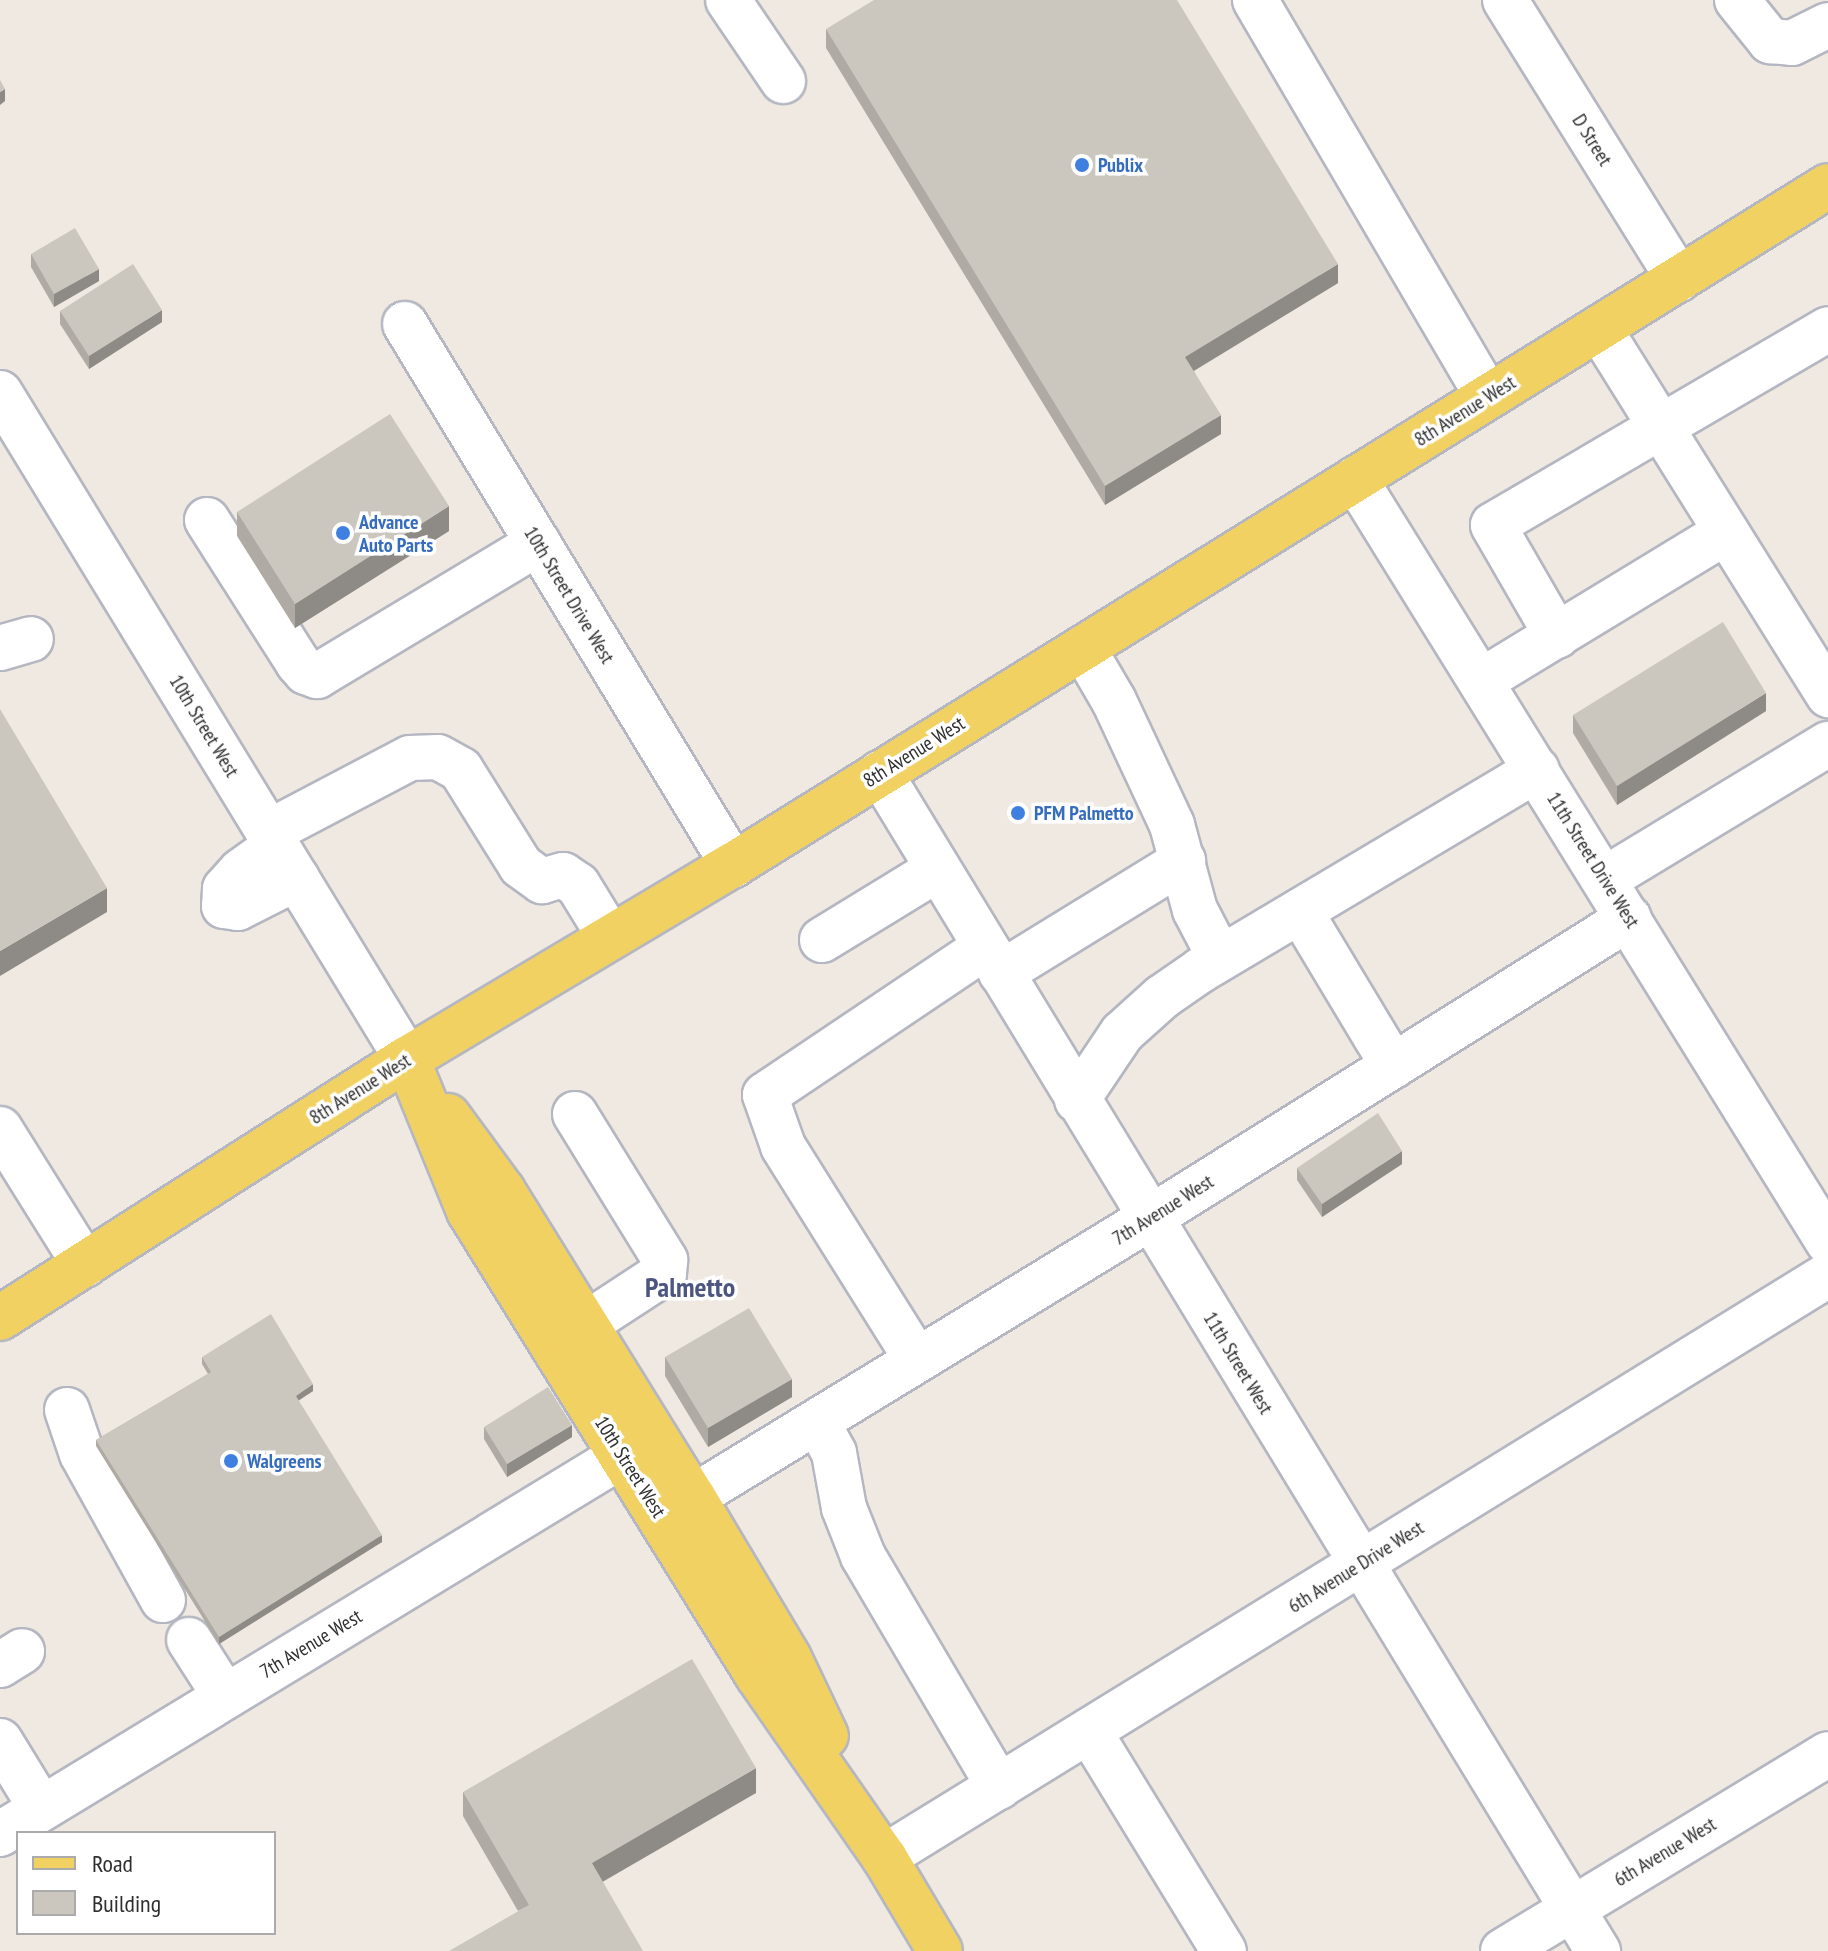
<!DOCTYPE html>
<style>
body{margin:0}
#map{position:relative;width:1828px;height:1951px;overflow:hidden;background:#efe9e1;font-family:"PT Sans Narrow",sans-serif}
div>[style]{position:absolute}
[style*='--x']{left:calc(var(--x)*1px);top:calc(var(--y)*1px);width:calc(var(--w)*1px);rotate:calc(var(--a)*1deg)}
.roads{filter:drop-shadow(2px 0 #b4b7c1) drop-shadow(-2px 0 #b4b7c1) drop-shadow(0 2px #b4b7c1) drop-shadow(0 -2px #b4b7c1)}
.minor>*{height:44px;margin:-22px;padding:0 22px;transform-origin:22px;border-radius:22px;background:#fff}
.major>*{height:44px;margin:-22px;padding:0 22px;transform-origin:22px;border-radius:22px;background:#f2d163}
.wall>*{inset:0;background:#afaba4}
.shaded-wall>*{inset:0;background:#8e8b86}
.building>*{inset:0;background:#cbc7bf}
.dots>*{width:22px;height:22px;translate:-50% -50%;box-sizing:border-box;border:4px solid #fff;border-radius:50%}
span{translate:-50% -50%;white-space:nowrap;text-align:center;line-height:1.15;-webkit-text-stroke:7px #fff;paint-order:stroke}
.street-label{font-size:20px;color:#2e2e2e}
.shop-label{font-size:20px;color:#366cbe;font-weight:700}
.left{translate:0 -50%;text-align:left}
.district-label{font-size:28px;color:#4d5680;font-weight:700}
.legend{position:absolute;left:16px;top:1831px;width:260px;height:104px;box-sizing:border-box;background:#fff;border:2px solid #ababab;margin:0;padding:10px 14px;list-style:none;font-size:24px;color:#2e2e2e}
.legend li{display:flex;align-items:center;gap:16px;height:40px}
.legend b{width:40px;border:2px solid #ababab}
</style>
<div id="map">
<div class="roads">
<div class="minor">
<div style="--x:728;--y:0;--w:98;--a:55.8"></div>
<div style="--x:1255;--y:0;--w:460;--a:59.6"></div>
<div style="--x:1505;--y:0;--w:329;--a:58.1"></div>
<div style="--x:1737;--y:0;--w:53;--a:51.2"></div>
<div style="--x:1770;--y:41;--w:22;--a:5"></div>
<div style="--x:1792;--y:43;--w:40;--a:-26.6"></div>
<div style="--x:405;--y:324;--w:633;--a:58.77"></div>
<div style="--x:1599;--y:328;--w:433;--a:58"></div>
<div style="--x:0;--y:393;--w:781;--a:58.57"></div>
<div style="--x:1355;--y:479;--w:898;--a:58.2"></div>
<div style="--x:207;--y:520;--w:169;--a:57.5"></div>
<div style="--x:298;--y:663;--w:12;--a:48"></div>
<div style="--x:306;--y:672;--w:12;--a:20"></div>
<div style="--x:317;--y:676;--w:258;--a:-31"></div>
<div style="--x:1557;--y:636;--w:128;--a:-120"></div>
<div style="--x:1493;--y:525;--w:388;--a:-30.3"></div>
<div style="--x:0;--y:648;--w:32;--a:-16"></div>
<div style="--x:1083;--y:648;--w:61;--a:59.7"></div>
<div style="--x:1114;--y:701;--w:137;--a:64.9"></div>
<div style="--x:1172;--y:825;--w:88;--a:74.9"></div>
<div style="--x:1195;--y:910;--w:54;--a:62.5"></div>
<div style="--x:1481;--y:681;--w:287;--a:-31.3"></div>
<div style="--x:880;--y:773;--w:1380;--a:58.64"></div>
<div style="--x:269;--y:832;--w:159;--a:-27.7"></div>
<div style="--x:410;--y:758;--w:28;--a:-2"></div>
<div style="--x:438;--y:757;--w:26;--a:29"></div>
<div style="--x:461;--y:770;--w:113;--a:58"></div>
<div style="--x:521;--y:866;--w:26;--a:36"></div>
<div style="--x:542;--y:881;--w:22;--a:-16"></div>
<div style="--x:563;--y:875;--w:18;--a:34"></div>
<div style="--x:578;--y:885;--w:61;--a:58.4"></div>
<div style="--x:277;--y:845;--w:44;--a:144.2"></div>
<div style="--x:241;--y:871;--w:24;--a:132"></div>
<div style="--x:225;--y:889;--w:17;--a:93"></div>
<div style="--x:224;--y:906;--w:14;--a:8"></div>
<div style="--x:238;--y:908;--w:66;--a:-27"></div>
<div style="--x:1605;--y:879;--w:261;--a:-31.2"></div>
<div style="--x:1300;--y:911;--w:181;--a:59"></div>
<div style="--x:822;--y:940;--w:136;--a:-31.5"></div>
<div style="--x:1001;--y:973;--w:214;--a:-31.6"></div>
<div style="--x:1077;--y:1100;--w:81;--a:-56.1"></div>
<div style="--x:1122;--y:1033;--w:54;--a:-42"></div>
<div style="--x:1162;--y:997;--w:47;--a:-34.7"></div>
<div style="--x:1201;--y:970;--w:391;--a:-30.8"></div>
<div style="--x:575;--y:1114;--w:172;--a:58.3"></div>
<div style="--x:665;--y:1260;--w:13;--a:94"></div>
<div style="--x:664;--y:1273;--w:93;--a:146.8"></div>
<div style="--x:0;--y:1129;--w:160;--a:58"></div>
<div style="--x:917;--y:1360;--w:252;--a:-122.1"></div>
<div style="--x:783;--y:1146;--w:54;--a:-109.4"></div>
<div style="--x:765;--y:1095;--w:265;--a:-33.9"></div>
<div style="--x:67;--y:1410;--w:46;--a:71.2"></div>
<div style="--x:82;--y:1454;--w:167;--a:61"></div>
<div style="--x:817;--y:1422;--w:35;--a:61"></div>
<div style="--x:834;--y:1453;--w:56;--a:79.7"></div>
<div style="--x:844;--y:1508;--w:52;--a:68.4"></div>
<div style="--x:863;--y:1556;--w:268;--a:59.5"></div>
<div style="--x:693;--y:1497;--w:535;--a:-31.4"></div>
<div style="--x:1150;--y:1218;--w:565;--a:-32.06"></div>
<div style="--x:189;--y:1640;--w:67;--a:57.3"></div>
<div style="--x:0;--y:1665;--w:26;--a:-32"></div>
<div style="--x:1089;--y:1731;--w:258;--a:58.5"></div>
<div style="--x:0;--y:1741;--w:79;--a:58.5"></div>
<div style="--x:0;--y:1834;--w:729;--a:-31.31"></div>
<div style="--x:884;--y:1857;--w:1109;--a:-31.65"></div>
<div style="--x:1503;--y:1951;--w:380;--a:-31.2"></div>
</div>
<div class="major">
<div style="--x:407;--y:1059;--w:164;--a:67.8"></div>
<div style="--x:469;--y:1211;--w:547;--a:58.14"></div>
<div style="--x:758;--y:1676;--w:221;--a:55.2"></div>
<div style="--x:884;--y:1857;--w:109;--a:59.2"></div>
<div style="--x:448;--y:1116;--w:93;--a:53.7"></div>
<div style="--x:503;--y:1191;--w:360;--a:58.2"></div>
<div style="--x:693;--y:1497;--w:187;--a:59.2"></div>
<div style="--x:789;--y:1658;--w:86;--a:64.6"></div>
<div style="--x:0;--y:1318;--w:482;--a:-32.5"></div>
<div style="--x:407;--y:1059;--w:379;--a:-30.8"></div>
<div style="--x:733;--y:865;--w:1288;--a:-31.8"></div>
</div>
</div>
<div class="wall">
<div style="clip-path:polygon(826px 29px,1338px 283px,1194px 371px,1221px 434px,1105px 505px,826px 48px)"></div>
<div style="clip-path:polygon(31px 254px,99px 281px,54px 307px,31px 267px)"></div>
<div style="clip-path:polygon(60px 311px,162px 322px,89px 369px,60px 324px)"></div>
<div style="clip-path:polygon(237px 512px,449px 531px,295px 628px,237px 536px)"></div>
<div style="clip-path:polygon(1766px 711px,1617px 805px,1573px 733px,1573px 715px)"></div>
<div style="clip-path:polygon(1402px 1164px,1322px 1217px,1297px 1180px,1297px 1168px)"></div>
<div style="clip-path:polygon(202px 1357px,313px 1391px,298px 1401px,382px 1542px,219px 1644px,96px 1446px,96px 1440px,208px 1374px,202px 1364px)"></div>
<div style="clip-path:polygon(665px 1357px,792px 1397px,708px 1447px,665px 1376px)"></div>
<div style="clip-path:polygon(484px 1427px,572px 1437px,507px 1477px,484px 1439px)"></div>
<div style="clip-path:polygon(463px 1792px,756px 1793px,518px 1911px,463px 1816px)"></div>
</div>
<div class="shaded-wall">
<div style="clip-path:polygon(5px 89px,5px 101px,0 105px,0 92px)"></div>
<div style="clip-path:polygon(1338px 264px,1338px 283px,1185px 376px,1185px 357px)"></div>
<div style="clip-path:polygon(99px 269px,99px 281px,54px 307px,54px 294px)"></div>
<div style="clip-path:polygon(162px 310px,162px 322px,89px 369px,89px 356px)"></div>
<div style="clip-path:polygon(1221px 415px,1221px 434px,1105px 505px,1105px 486px)"></div>
<div style="clip-path:polygon(449px 506px,449px 531px,295px 628px,295px 604px)"></div>
<div style="clip-path:polygon(1766px 693px,1766px 711px,1617px 805px,1617px 786px)"></div>
<div style="clip-path:polygon(107px 888px,107px 912px,0 976px,0 951px)"></div>
<div style="clip-path:polygon(1402px 1151px,1402px 1164px,1322px 1217px,1322px 1204px)"></div>
<div style="clip-path:polygon(792px 1379px,792px 1397px,708px 1447px,708px 1428px)"></div>
<div style="clip-path:polygon(313px 1384px,313px 1391px,296px 1402px,296px 1396px)"></div>
<div style="clip-path:polygon(572px 1425px,572px 1437px,507px 1477px,507px 1464px)"></div>
<div style="clip-path:polygon(382px 1535px,382px 1542px,219px 1644px,219px 1637px)"></div>
<div style="clip-path:polygon(756px 1768px,756px 1793px,592px 1888px,592px 1863px)"></div>
</div>
<div class="building">
<div style="clip-path:polygon(874px 0,1177px 0,1338px 264px,1185px 357px,1221px 415px,1105px 486px,826px 29px)"></div>
<div style="clip-path:polygon(0 80px,5px 89px,0 92px)"></div>
<div style="clip-path:polygon(75px 228px,99px 269px,54px 294px,31px 254px)"></div>
<div style="clip-path:polygon(133px 264px,162px 310px,89px 356px,60px 311px)"></div>
<div style="clip-path:polygon(390px 414px,449px 506px,295px 604px,237px 512px)"></div>
<div style="clip-path:polygon(1723px 622px,1766px 693px,1617px 786px,1573px 715px)"></div>
<div style="clip-path:polygon(0 709px,107px 888px,0 951px)"></div>
<div style="clip-path:polygon(1378px 1113px,1402px 1151px,1322px 1204px,1297px 1168px)"></div>
<div style="clip-path:polygon(749px 1308px,792px 1379px,708px 1428px,665px 1357px)"></div>
<div style="clip-path:polygon(271px 1314px,313px 1384px,296px 1396px,382px 1535px,219px 1637px,96px 1440px,211px 1372px,202px 1357px)"></div>
<div style="clip-path:polygon(548px 1387px,572px 1425px,507px 1464px,484px 1427px)"></div>
<div style="clip-path:polygon(692px 1659px,756px 1768px,592px 1863px,643px 1951px,449px 1951px,529px 1905px,463px 1792px)"></div>
</div>
<div class="dots">
<div style="left:1082px;top:165px;background:#3f7fe0"></div>
<div style="left:343px;top:533px;background:#3f7fe0"></div>
<div style="left:1018px;top:813px;background:#3f7fe0"></div>
<div style="left:231px;top:1461px;background:#3f7fe0"></div>
</div>
<div class="street-label">
<span style="left:1592px;top:140px;rotate:58deg">D Street</span>
<span style="left:1465px;top:411px;rotate:-32deg">8th Avenue West</span>
<span style="left:569px;top:595px;rotate:59deg">10th Street Drive West</span>
<span style="left:204px;top:726px;rotate:59deg">10th Street West</span>
<span style="left:914px;top:752px;rotate:-32deg">8th Avenue West</span>
<span style="left:1593px;top:860px;rotate:58deg">11th Street Drive West</span>
<span style="left:360px;top:1089px;rotate:-32deg">8th Avenue West</span>
<span style="left:1163px;top:1210px;rotate:-32deg">7th Avenue West</span>
<span style="left:1238px;top:1363px;rotate:59deg">11th Street West</span>
<span style="left:630px;top:1467px;rotate:58deg">10th Street West</span>
<span style="left:1356px;top:1567px;rotate:-32deg">6th Avenue Drive West</span>
<span style="left:311px;top:1644px;rotate:-31deg">7th Avenue West</span>
<span style="left:1665px;top:1852px;rotate:-31deg">6th Avenue West</span>
</div>
<div class="shop-label">
<span class="left" style="left:1098px;top:165px">Publix</span>
<span class="left" style="left:359px;top:534px">Advance<br>Auto Parts</span>
<span class="left" style="left:1034px;top:813px">PFM Palmetto</span>
<span class="left" style="left:247px;top:1461px">Walgreens</span>
</div>
<div class="district-label">
<span style="left:690px;top:1287px">Palmetto</span>
</div>
<ul class="legend">
<li><b style="height:10px;background:#f2d163"></b>Road</li>
<li><b style="height:22px;background:#cbc7bf"></b>Building</li>
</ul>
</div>
